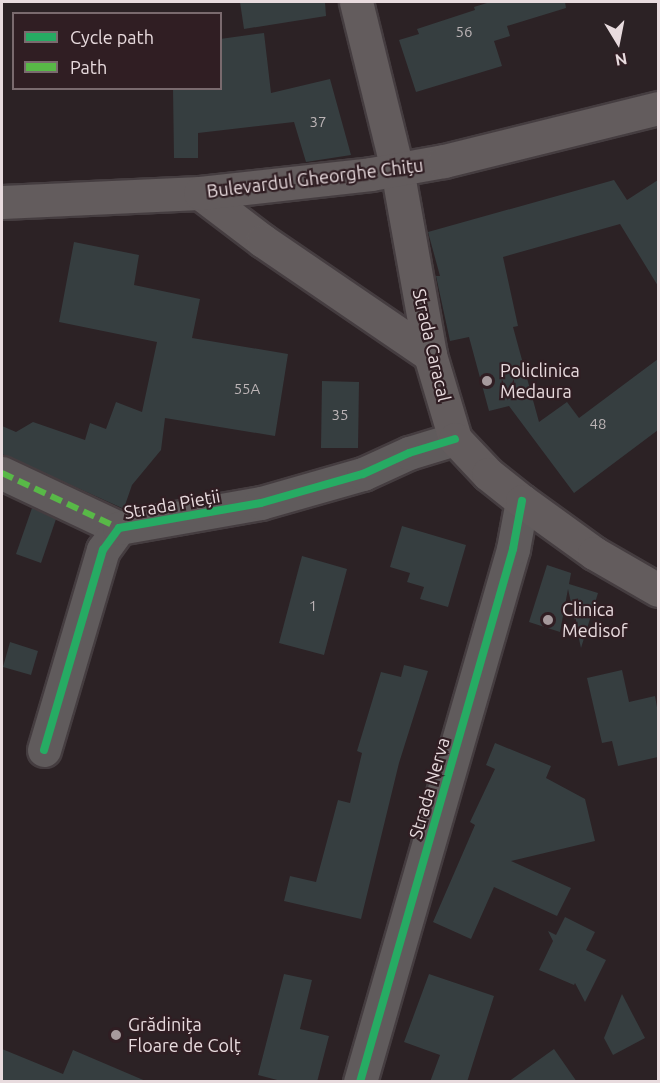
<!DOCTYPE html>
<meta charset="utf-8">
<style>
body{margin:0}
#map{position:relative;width:660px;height:1083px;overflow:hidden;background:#2c2225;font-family:Ubuntu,sans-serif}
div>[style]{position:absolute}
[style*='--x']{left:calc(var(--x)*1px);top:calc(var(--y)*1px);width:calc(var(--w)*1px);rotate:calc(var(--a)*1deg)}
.building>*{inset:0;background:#363e40}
.roads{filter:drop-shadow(2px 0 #453d40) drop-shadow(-2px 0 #453d40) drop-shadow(0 2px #453d40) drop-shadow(0 -2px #453d40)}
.minor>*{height:33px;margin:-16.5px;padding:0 16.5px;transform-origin:16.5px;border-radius:16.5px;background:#605b5c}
.major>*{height:33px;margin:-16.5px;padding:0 16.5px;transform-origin:16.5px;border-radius:16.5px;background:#635c5d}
.quiet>*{height:6px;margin-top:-3px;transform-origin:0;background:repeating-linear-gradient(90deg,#58b947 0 12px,transparent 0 18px)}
.cycleway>*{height:8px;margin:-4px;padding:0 4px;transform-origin:4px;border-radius:4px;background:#26ab63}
.dots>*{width:16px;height:16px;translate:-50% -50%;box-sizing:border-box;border:3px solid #301e23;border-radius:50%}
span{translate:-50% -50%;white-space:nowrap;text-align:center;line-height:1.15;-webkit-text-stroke:4.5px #301e23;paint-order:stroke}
.number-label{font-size:15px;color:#bcb4b6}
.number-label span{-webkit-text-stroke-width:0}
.street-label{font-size:18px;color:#e8dbde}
.poi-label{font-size:18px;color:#e8dbde}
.left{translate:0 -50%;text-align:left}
.frame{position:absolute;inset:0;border:3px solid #e8dbde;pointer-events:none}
.legend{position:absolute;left:12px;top:12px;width:210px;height:78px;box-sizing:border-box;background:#301e23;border:2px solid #7a6a6e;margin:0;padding:8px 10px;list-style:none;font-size:18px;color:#e8dbde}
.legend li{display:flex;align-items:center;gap:12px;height:30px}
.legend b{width:30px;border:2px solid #7a6a6e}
.north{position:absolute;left:588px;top:12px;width:60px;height:60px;-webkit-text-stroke:4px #301e23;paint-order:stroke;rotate:170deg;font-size:16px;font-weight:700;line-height:24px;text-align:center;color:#e8dbde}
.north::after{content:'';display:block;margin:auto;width:21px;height:27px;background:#e8dbde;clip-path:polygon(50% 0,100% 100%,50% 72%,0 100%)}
</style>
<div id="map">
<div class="building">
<div style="clip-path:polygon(240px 2px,325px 2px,326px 16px,244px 29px)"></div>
<div style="clip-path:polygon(490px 2px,565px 2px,566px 8px,507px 26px,510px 36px,494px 41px,502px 66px,416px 92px,399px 40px,419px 34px,417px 29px,475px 10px,474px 7px)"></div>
<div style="clip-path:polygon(264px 33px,271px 93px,330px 79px,351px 155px,306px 162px,294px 122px,198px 133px,198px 158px,174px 158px,173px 88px,220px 88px,220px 39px)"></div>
<div style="clip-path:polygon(614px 180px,627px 200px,658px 180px,658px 286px,620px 224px,503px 257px,518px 326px,513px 327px,539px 422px,567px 402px,579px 418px,658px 359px,658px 430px,574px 493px,509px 406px,489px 411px,469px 337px,450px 341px,436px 276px,440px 276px,428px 232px)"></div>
<div style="clip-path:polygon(74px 242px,139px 255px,134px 285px,200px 299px,192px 338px,288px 354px,275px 436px,165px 418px,161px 450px,132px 485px,124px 508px,122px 508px,2px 454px,2px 426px,16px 432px,33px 422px,85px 440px,90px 423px,106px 429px,116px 402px,142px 412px,157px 342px,59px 322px)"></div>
<div style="clip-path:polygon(322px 381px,359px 382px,358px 448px,321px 448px)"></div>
<div style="clip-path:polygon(32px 508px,56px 519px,41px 563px,16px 554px)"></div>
<div style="clip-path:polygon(402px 526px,466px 545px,448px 607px,420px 599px,424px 587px,407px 582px,410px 573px,390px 567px)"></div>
<div style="clip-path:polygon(302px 556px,347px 569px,324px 655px,279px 643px)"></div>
<div style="clip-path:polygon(547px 565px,571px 573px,569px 584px,598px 593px,581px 648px,568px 589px,560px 632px,529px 622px)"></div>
<div style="clip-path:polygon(10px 642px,38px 651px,31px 675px,3px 667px)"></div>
<div style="clip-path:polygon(404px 665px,428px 671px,399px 763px,361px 919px,284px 901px,290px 876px,316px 882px,338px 800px,350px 803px,362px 753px,357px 751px,381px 672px,401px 677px)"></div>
<div style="clip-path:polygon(622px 670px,629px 702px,655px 696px,658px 713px,658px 757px,618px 766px,612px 741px,602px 743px,587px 678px)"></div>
<div style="clip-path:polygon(495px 743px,551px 766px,546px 778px,585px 799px,595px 841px,511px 861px,571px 888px,557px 916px,494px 887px,471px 939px,433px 922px,475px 825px,470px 822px,495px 769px,486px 765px)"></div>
<div style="clip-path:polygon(565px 917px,595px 932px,586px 950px,606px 960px,585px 1002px,575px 983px,574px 985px,539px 970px,553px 941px,548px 931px,556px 935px)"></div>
<div style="clip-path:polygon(284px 974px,312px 980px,300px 1029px,329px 1036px,317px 1082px,285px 1082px,258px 1075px)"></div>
<div style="clip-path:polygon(429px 974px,494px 996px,467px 1082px,430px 1082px,440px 1055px,404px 1042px)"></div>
<div style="clip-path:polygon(622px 994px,645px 1038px,613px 1055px,604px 1038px)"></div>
<div style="clip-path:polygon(2px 1049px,63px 1074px,73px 1050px,148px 1082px,2px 1082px)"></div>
<div style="clip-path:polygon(554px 1049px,577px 1082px,508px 1082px)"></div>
</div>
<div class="roads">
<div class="minor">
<div style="--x:2;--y:473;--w:129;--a:25.2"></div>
<div style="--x:44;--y:750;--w:209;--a:-73.6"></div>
<div style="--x:103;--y:550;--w:27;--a:-54"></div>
<div style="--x:119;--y:528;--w:144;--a:-10"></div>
<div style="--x:261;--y:503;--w:106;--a:-15.9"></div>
<div style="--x:363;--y:474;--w:51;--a:-24.5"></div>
<div style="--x:409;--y:453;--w:48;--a:-16.9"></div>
<div style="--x:360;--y:1082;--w:555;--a:-73.98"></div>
<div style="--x:513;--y:549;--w:49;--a:-79.4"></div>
</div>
<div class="major">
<div style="--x:356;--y:2;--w:172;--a:76.2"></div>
<div style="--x:397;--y:169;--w:189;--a:79.9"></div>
<div style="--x:430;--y:355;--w:88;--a:73.4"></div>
<div style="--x:455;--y:439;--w:48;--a:46.7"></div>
<div style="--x:488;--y:474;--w:43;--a:38.5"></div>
<div style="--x:522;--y:501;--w:89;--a:35.8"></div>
<div style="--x:594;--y:553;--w:74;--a:30"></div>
<div style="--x:200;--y:193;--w:79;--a:37.3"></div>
<div style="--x:263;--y:241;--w:202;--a:34.3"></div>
<div style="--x:2;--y:202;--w:198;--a:-2.6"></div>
<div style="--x:200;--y:193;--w:172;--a:-6.3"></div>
<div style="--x:371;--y:174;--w:74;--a:-10.1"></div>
<div style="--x:444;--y:161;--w:220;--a:-13.9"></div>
</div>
</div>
<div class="quiet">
<div style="--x:2;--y:473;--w:129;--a:25.2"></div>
</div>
<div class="cycleway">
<div style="--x:44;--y:750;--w:209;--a:-73.6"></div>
<div style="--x:103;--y:550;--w:27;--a:-54"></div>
<div style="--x:119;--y:528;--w:144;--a:-10"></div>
<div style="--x:261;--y:503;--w:106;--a:-15.9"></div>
<div style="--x:363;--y:474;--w:51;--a:-24.5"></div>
<div style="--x:409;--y:453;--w:48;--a:-16.9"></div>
<div style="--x:360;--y:1082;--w:555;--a:-73.98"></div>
<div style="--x:513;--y:549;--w:49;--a:-79.4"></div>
</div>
<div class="dots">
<div style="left:487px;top:381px;background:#a69a9d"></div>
<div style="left:548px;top:620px;background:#a69a9d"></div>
<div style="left:116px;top:1035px;background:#a69a9d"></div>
</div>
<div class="number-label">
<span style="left:464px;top:32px">56</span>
<span style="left:318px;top:122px">37</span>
<span style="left:247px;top:389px">55A</span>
<span style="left:340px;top:415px">35</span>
<span style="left:598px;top:424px">48</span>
<span style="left:313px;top:606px">1</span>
</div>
<div class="street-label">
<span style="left:315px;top:178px;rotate:-7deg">Bulevardul Gheorghe Chițu</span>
<span style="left:432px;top:345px;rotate:77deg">Strada Caracal</span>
<span style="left:172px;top:504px;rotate:-10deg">Strada Pieții</span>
<span style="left:429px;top:788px;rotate:-74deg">Strada Nerva</span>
</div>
<div class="poi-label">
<span class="left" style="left:500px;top:381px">Policlinica<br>Medaura</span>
<span class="left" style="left:562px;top:620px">Clinica<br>Medisof</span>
<span class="left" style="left:128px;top:1035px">Grădinița<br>Floare de Colț</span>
</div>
<div class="frame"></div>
<ul class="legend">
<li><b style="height:8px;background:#26ab63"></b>Cycle path</li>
<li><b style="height:8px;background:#58b947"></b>Path</li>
</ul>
<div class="north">N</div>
</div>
